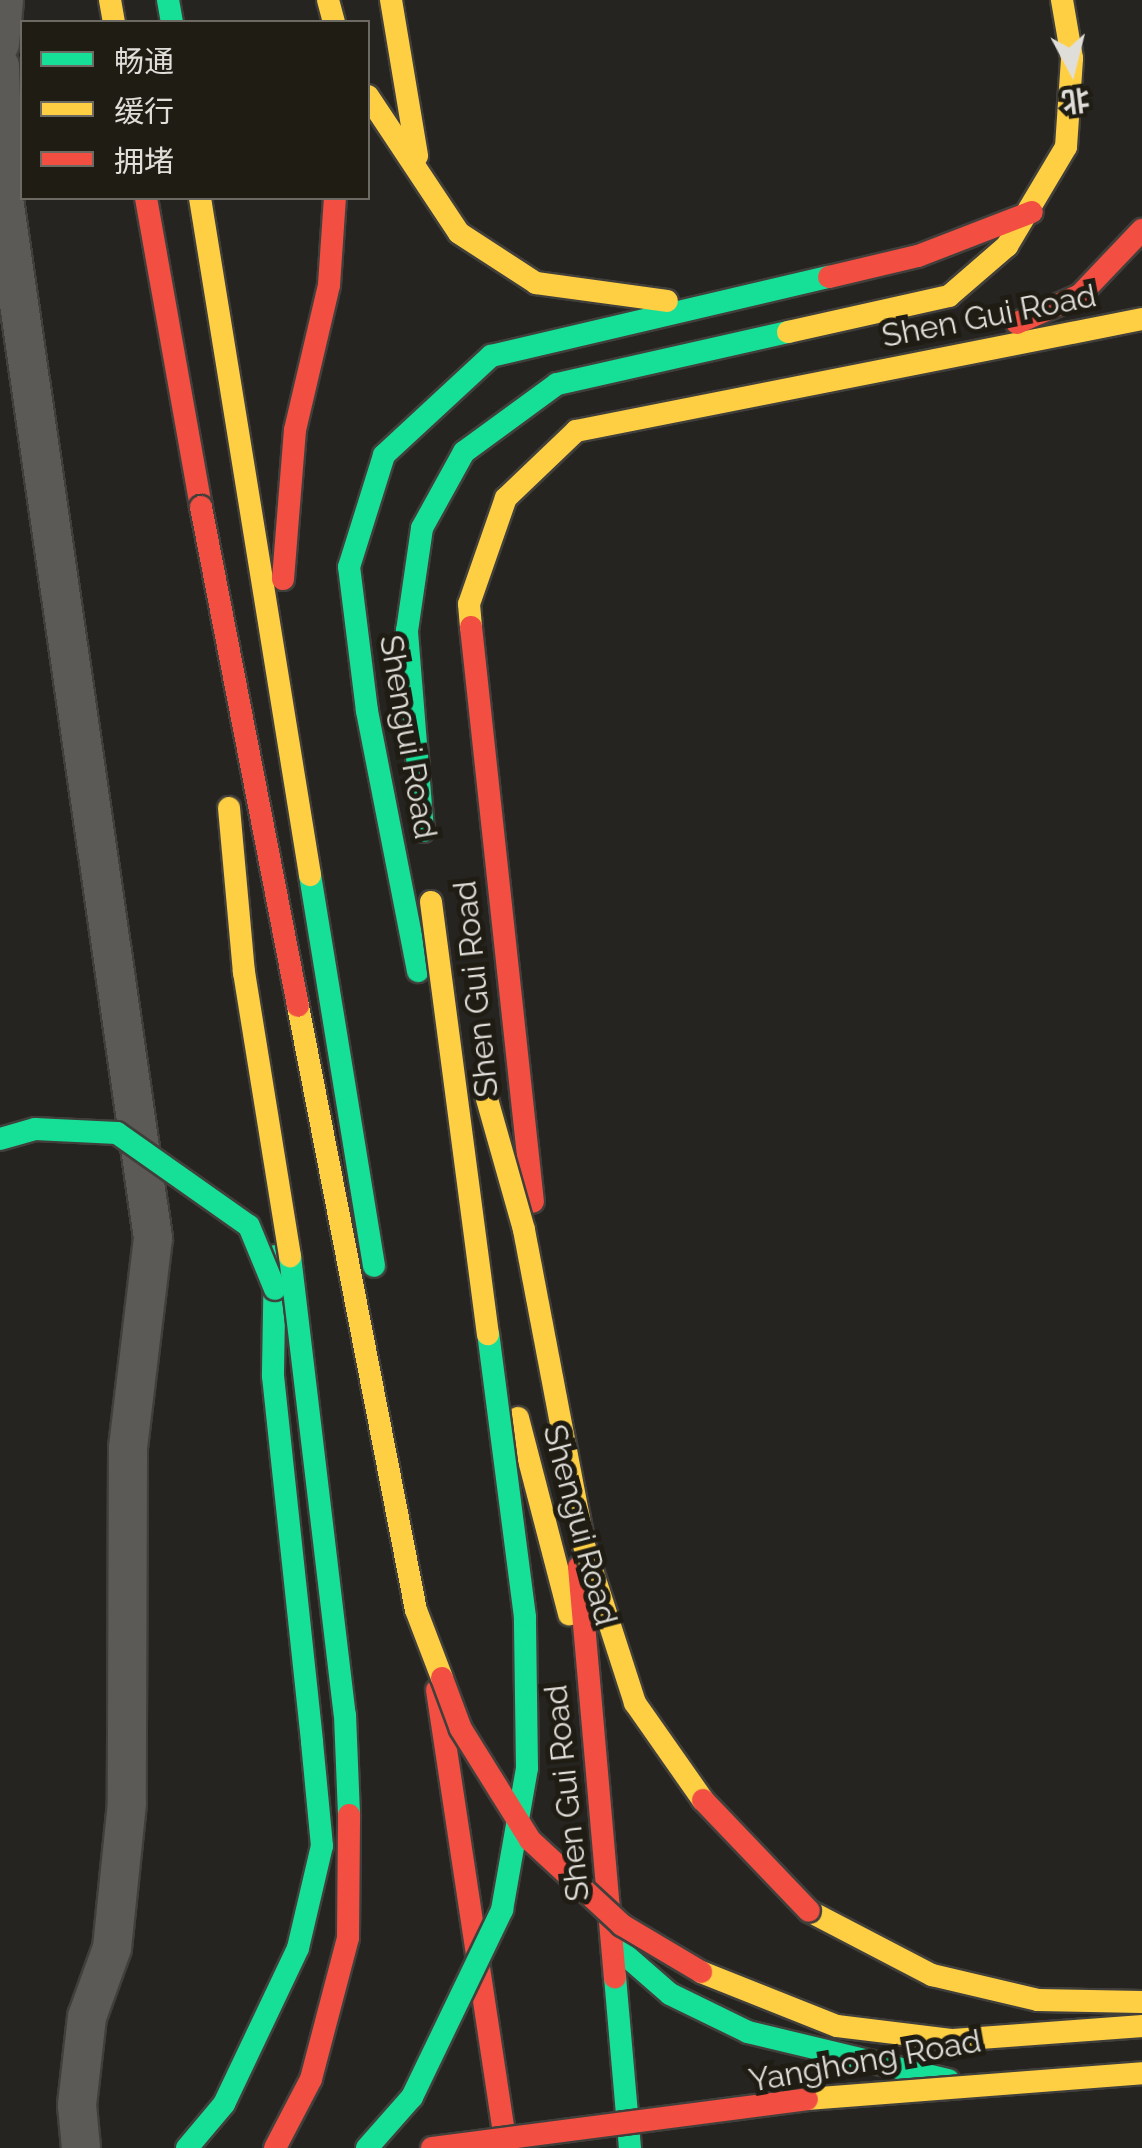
<!DOCTYPE html>
<meta charset="utf-8">
<style>
body{margin:0}
#map{position:relative;width:1142px;height:2148px;overflow:hidden;background:#262420;font-family:Raleway,"Noto Sans SC",sans-serif}
div>[style]{position:absolute}
[style*='--x']{left:calc(var(--x)*1px);top:calc(var(--y)*1px);width:calc(var(--w)*1px);rotate:calc(var(--a)*1deg)}
.roads{filter:drop-shadow(2px 0 #413f3b) drop-shadow(-2px 0 #413f3b) drop-shadow(0 2px #413f3b) drop-shadow(0 -2px #413f3b)}
.street>*{height:38px;margin:-19px;padding:0 19px;transform-origin:19px;border-radius:19px;background:#5c5a57}
.fast>*{height:22px;margin:-11px;padding:0 11px;transform-origin:11px;border-radius:11px;background:#16e098}
.slow>*{height:22px;margin:-11px;padding:0 11px;transform-origin:11px;border-radius:11px;background:#ffcf43}
.jam>*{height:22px;margin:-11px;padding:0 11px;transform-origin:11px;border-radius:11px;background:#f24e42}
.bridges{filter:drop-shadow(2px 0 #413f3b) drop-shadow(-2px 0 #413f3b) drop-shadow(0 2px #413f3b) drop-shadow(0 -2px #413f3b)}
.fast-bridge>*{height:22px;margin:-11px;padding:0 11px;transform-origin:11px;border-radius:11px;background:#16e098}
.slow-bridge>*{height:22px;margin:-11px;padding:0 11px;transform-origin:11px;border-radius:11px;background:#ffcf43}
.jam-bridge>*{height:22px;margin:-11px;padding:0 11px;transform-origin:11px;border-radius:11px;background:#f24e42}
span{translate:-50% -50%;white-space:nowrap;text-align:center;line-height:1.15;-webkit-text-stroke:10px #1f1c14;paint-order:stroke}
.street-label{font-size:32px;color:#e0ded9}
.legend{position:absolute;left:20px;top:20px;width:350px;height:180px;box-sizing:border-box;background:#1f1c14;border:2px solid #6c6a63;margin:0;padding:12px 18px;list-style:none;font-size:30px;color:#e0ded9}
.legend li{display:flex;align-items:center;gap:20px;height:50px}
.legend b{width:50px;border:2px solid #6c6a63}
.north{position:absolute;left:1022px;top:20px;width:100px;height:100px;-webkit-text-stroke:8px #1f1c14;paint-order:stroke;rotate:173deg;font-size:28px;font-weight:700;line-height:40px;text-align:center;color:#e0ded9}
.north::after{content:'';display:block;margin:auto;width:35px;height:45px;background:#e0ded9;clip-path:polygon(50% 0,100% 100%,50% 72%,0 100%)}
</style>
<div id="map">
<div class="roads">
<div class="street">
<div style="--x:0;--y:44;--w:44;--a:-84.8"></div>
<div style="--x:0;--y:66;--w:133;--a:88.3"></div>
<div style="--x:4;--y:199;--w:1050;--a:81.84"></div>
<div style="--x:153;--y:1238;--w:211;--a:96.8"></div>
<div style="--x:128;--y:1448;--w:355;--a:90.2"></div>
<div style="--x:127;--y:1803;--w:146;--a:95.9"></div>
<div style="--x:112;--y:1948;--w:73;--a:109.9"></div>
<div style="--x:87;--y:2017;--w:89;--a:96.5"></div>
<div style="--x:77;--y:2105;--w:43;--a:84.7"></div>
</div>
<div class="fast">
<div style="--x:168;--y:0;--w:22;--a:80"></div>
<div style="--x:423;--y:831;--w:201;--a:-94.6"></div>
<div style="--x:407;--y:631;--w:104;--a:-81.7"></div>
<div style="--x:422;--y:528;--w:87;--a:-61.1"></div>
<div style="--x:464;--y:452;--w:115;--a:-36.2"></div>
<div style="--x:557;--y:384;--w:237;--a:-12.7"></div>
<div style="--x:310;--y:875;--w:396;--a:80.7"></div>
<div style="--x:418;--y:971;--w:265;--a:-101.1"></div>
<div style="--x:367;--y:711;--w:145;--a:-97.1"></div>
<div style="--x:349;--y:567;--w:117;--a:-72.6"></div>
<div style="--x:384;--y:455;--w:146;--a:-42.8"></div>
<div style="--x:491;--y:356;--w:347;--a:-13.2"></div>
<div style="--x:275;--y:1256;--w:120;--a:91"></div>
<div style="--x:273;--y:1376;--w:368;--a:83.9"></div>
<div style="--x:615;--y:1946;--w:73;--a:41.1"></div>
<div style="--x:670;--y:1994;--w:87;--a:26"></div>
<div style="--x:748;--y:2032;--w:206;--a:13.5"></div>
<div style="--x:615;--y:1977;--w:172;--a:85"></div>
<div style="--x:187;--y:2148;--w:57;--a:-49.9"></div>
<div style="--x:224;--y:2104;--w:173;--a:-64.6"></div>
<div style="--x:298;--y:1948;--w:105;--a:-76.8"></div>
<div style="--x:322;--y:1846;--w:104;--a:-95.5"></div>
</div>
<div class="slow">
<div style="--x:110;--y:0;--w:22;--a:80"></div>
<div style="--x:328;--y:0;--w:23;--a:75"></div>
<div style="--x:391;--y:0;--w:158;--a:80.5"></div>
<div style="--x:368;--y:96;--w:164;--a:56.4"></div>
<div style="--x:459;--y:233;--w:92;--a:33"></div>
<div style="--x:536;--y:283;--w:132;--a:7.8"></div>
<div style="--x:200;--y:198;--w:686;--a:80.77"></div>
<div style="--x:788;--y:332;--w:165;--a:-12.6"></div>
<div style="--x:949;--y:296;--w:77;--a:-40.8"></div>
<div style="--x:1007;--y:246;--w:115;--a:-59.2"></div>
<div style="--x:1066;--y:147;--w:89;--a:-86.1"></div>
<div style="--x:1072;--y:58;--w:59;--a:-99.8"></div>
<div style="--x:471;--y:627;--w:23;--a:-95"></div>
<div style="--x:469;--y:604;--w:112;--a:-70.8"></div>
<div style="--x:506;--y:498;--w:97;--a:-43.7"></div>
<div style="--x:576;--y:431;--w:577;--a:-11.19"></div>
<div style="--x:518;--y:1418;--w:203;--a:75.4"></div>
<div style="--x:809;--y:1911;--w:139;--a:27.5"></div>
<div style="--x:932;--y:1975;--w:109;--a:13.3"></div>
<div style="--x:1038;--y:2000;--w:104;--a:1.1"></div>
</div>
<div class="jam">
<div style="--x:146;--y:198;--w:314;--a:79.9"></div>
<div style="--x:829;--y:277;--w:91;--a:-13.3"></div>
<div style="--x:918;--y:256;--w:122;--a:-21.1"></div>
<div style="--x:1017;--y:323;--w:69;--a:-24"></div>
<div style="--x:1080;--y:295;--w:90;--a:-46.4"></div>
<div style="--x:283;--y:579;--w:149;--a:-85.4"></div>
<div style="--x:295;--y:430;--w:149;--a:-76.8"></div>
<div style="--x:329;--y:285;--w:87;--a:-86.1"></div>
<div style="--x:471;--y:627;--w:578;--a:83.85"></div>
<div style="--x:579;--y:1567;--w:412;--a:85"></div>
<div style="--x:437;--y:1690;--w:463;--a:81.4"></div>
</div>
</div>
<div class="bridges">
<div class="fast-bridge">
<div style="--x:0;--y:1139;--w:36;--a:-16"></div>
<div style="--x:35;--y:1129;--w:82;--a:2.8"></div>
<div style="--x:117;--y:1133;--w:161;--a:35.2"></div>
<div style="--x:249;--y:1226;--w:68;--a:67.6"></div>
<div style="--x:290;--y:1256;--w:462;--a:83.2"></div>
<div style="--x:345;--y:1715;--w:100;--a:87.7"></div>
<div style="--x:367;--y:2148;--w:68;--a:-48.6"></div>
<div style="--x:412;--y:2097;--w:208;--a:-64.3"></div>
<div style="--x:502;--y:1910;--w:144;--a:-80"></div>
<div style="--x:527;--y:1768;--w:151;--a:-90.8"></div>
<div style="--x:525;--y:1617;--w:285;--a:-97.4"></div>
</div>
<div class="slow-bridge">
<div style="--x:229;--y:808;--w:165;--a:84.8"></div>
<div style="--x:244;--y:972;--w:288;--a:80.8"></div>
<div style="--x:431;--y:902;--w:436;--a:82.5"></div>
<div style="--x:298;--y:1006;--w:615;--a:78.95"></div>
<div style="--x:416;--y:1610;--w:73;--a:69.1"></div>
<div style="--x:485;--y:1092;--w:143;--a:74.2"></div>
<div style="--x:524;--y:1230;--w:321;--a:79.2"></div>
<div style="--x:584;--y:1545;--w:166;--a:72.1"></div>
<div style="--x:635;--y:1703;--w:118;--a:55"></div>
<div style="--x:701;--y:1972;--w:146;--a:21.7"></div>
<div style="--x:837;--y:2026;--w:117;--a:6.9"></div>
<div style="--x:953;--y:2040;--w:190;--a:-4.2"></div>
<div style="--x:807;--y:2099;--w:336;--a:-4.4"></div>
</div>
<div class="jam-bridge">
<div style="--x:201;--y:507;--w:508;--a:79"></div>
<div style="--x:442;--y:1678;--w:54;--a:69.6"></div>
<div style="--x:461;--y:1729;--w:131;--a:58.1"></div>
<div style="--x:530;--y:1840;--w:125;--a:42.7"></div>
<div style="--x:622;--y:1925;--w:92;--a:30.7"></div>
<div style="--x:703;--y:1800;--w:153;--a:46.3"></div>
<div style="--x:275;--y:2148;--w:78;--a:-62.4"></div>
<div style="--x:311;--y:2079;--w:146;--a:-75.3"></div>
<div style="--x:348;--y:1938;--w:123;--a:-89.5"></div>
<div style="--x:432;--y:2148;--w:378;--a:-7.4"></div>
</div>
</div>
<div class="street-label">
<span style="left:989px;top:316px;rotate:-11deg">Shen Gui Road</span>
<span style="left:408px;top:737px;rotate:80deg">Shengui Road</span>
<span style="left:476px;top:989px;rotate:-96deg">Shen Gui Road</span>
<span style="left:580px;top:1525px;rotate:75deg">Shengui Road</span>
<span style="left:567px;top:1793px;rotate:-96deg">Shen Gui Road</span>
<span style="left:865px;top:2061px;rotate:-10deg">Yanghong Road</span>
</div>
<ul class="legend">
<li><b style="height:12px;background:#16e098"></b>畅通</li>
<li><b style="height:12px;background:#ffcf43"></b>缓行</li>
<li><b style="height:12px;background:#f24e42"></b>拥堵</li>
</ul>
<div class="north">北</div>
</div>
